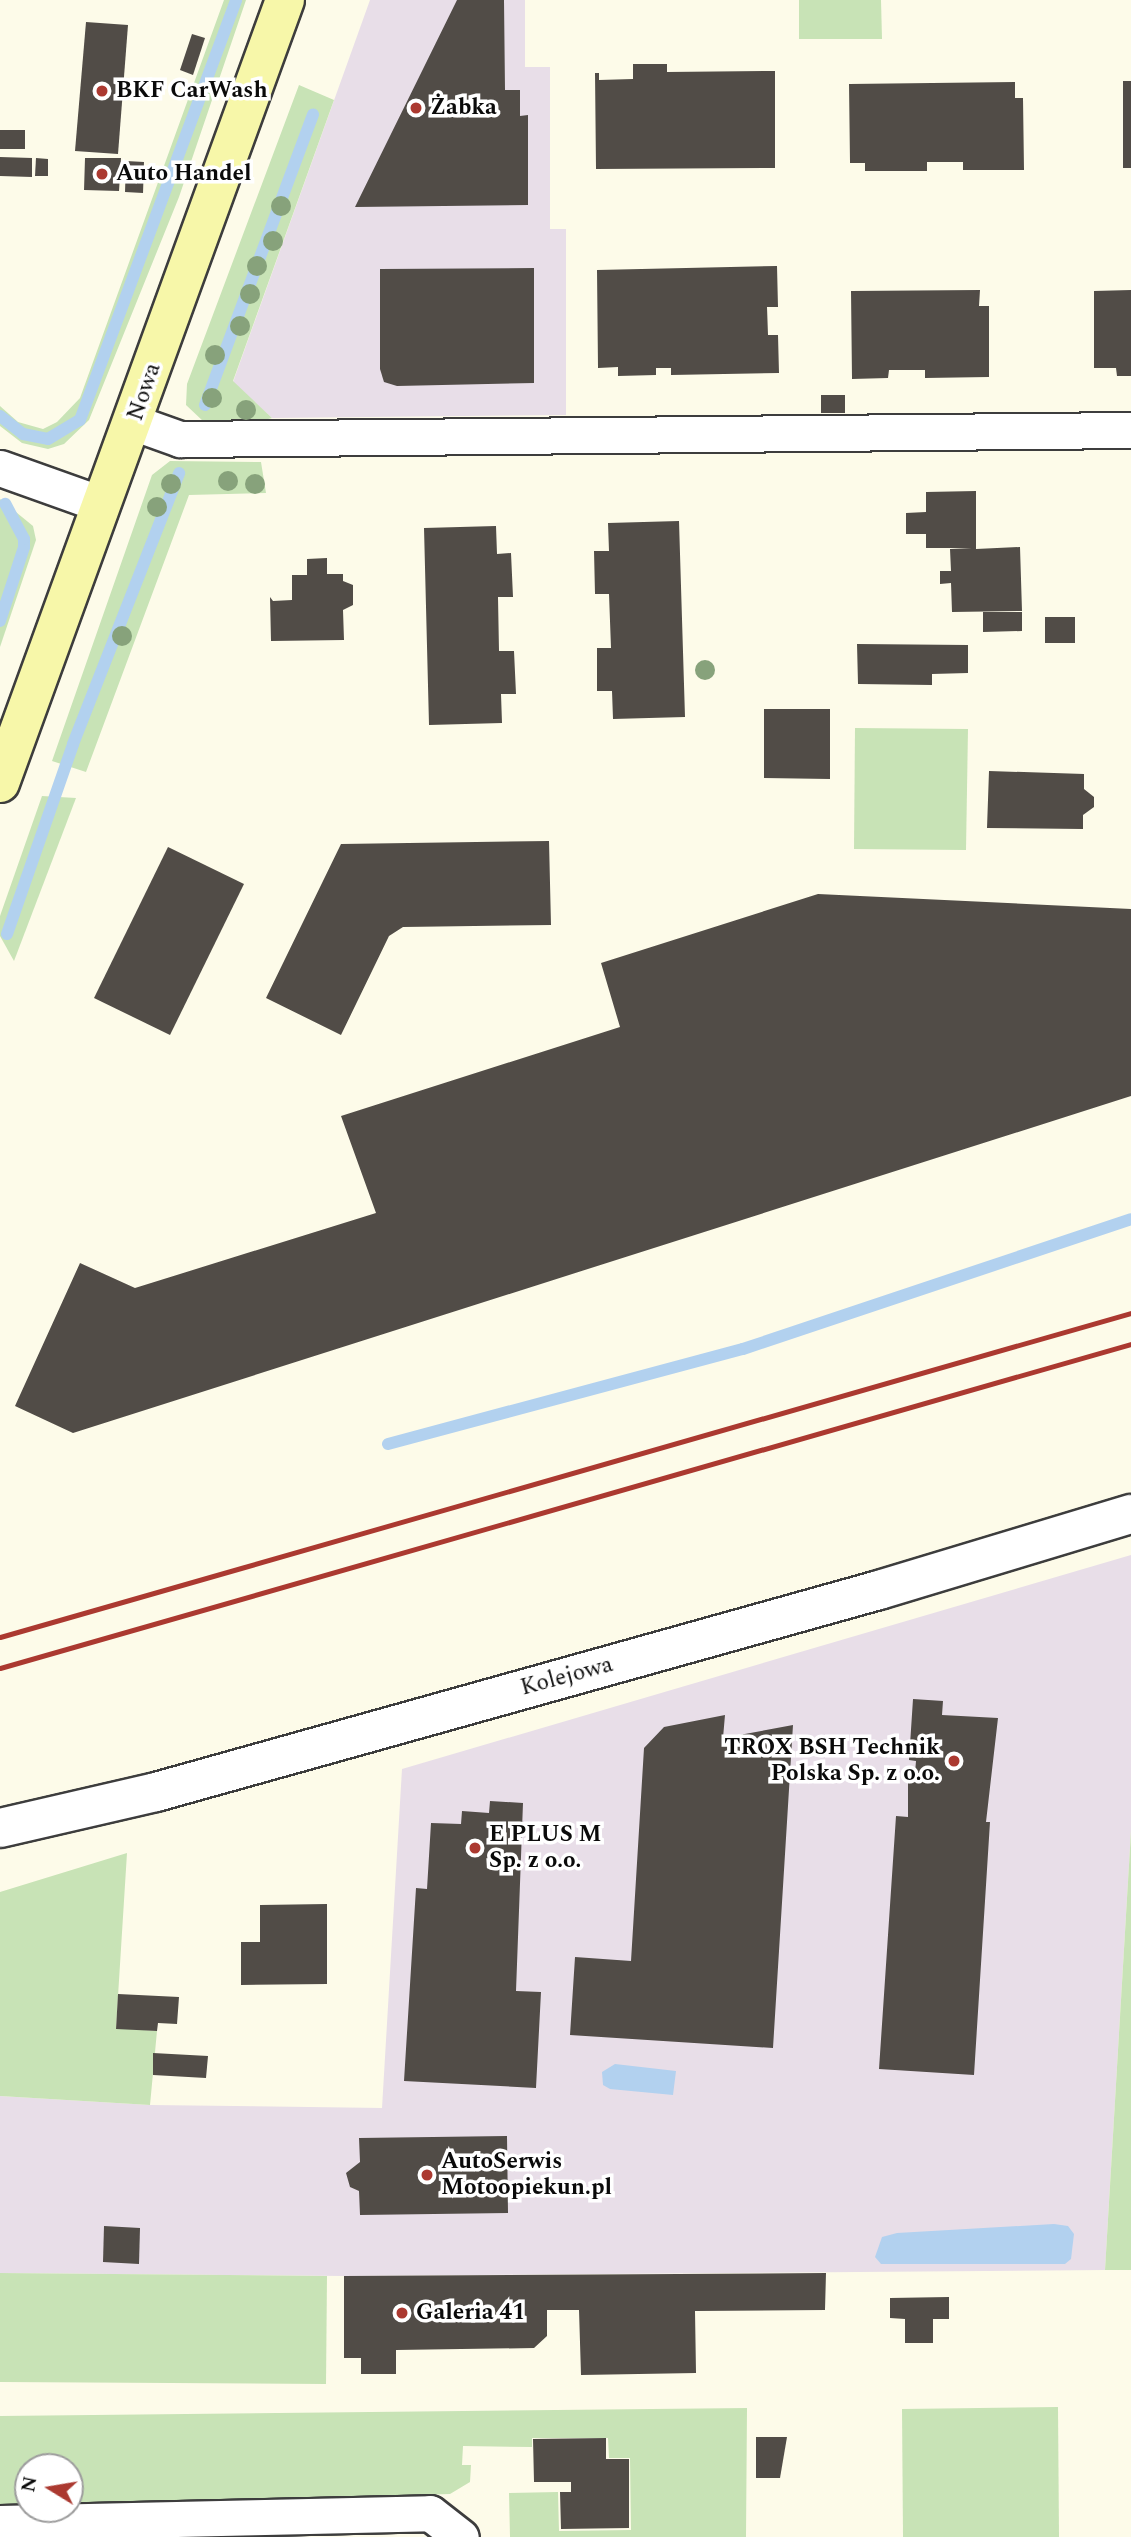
<!DOCTYPE html>
<meta charset="utf-8">
<style>
body{margin:0}
#map{position:relative;width:1131px;height:2537px;overflow:hidden;background:#fdfbe9;font-family:Spectral,serif}
div>[style]{position:absolute}
[style*='--x']{left:calc(var(--x)*1px);top:calc(var(--y)*1px);width:calc(var(--w)*1px);rotate:calc(var(--a)*1deg)}
.industrial>*{inset:0;background:#e8dee8}
.green>*{inset:0;background:#c8e3b6}
.water>*{inset:0;background:#b2d1ef}
.stream>*{height:12px;margin:-6px;padding:0 6px;transform-origin:6px;border-radius:6px;background:#b2d1ef}
.building>*{inset:0;background:#514c47}
.roads{filter:drop-shadow(2px 0 #3d3d3d) drop-shadow(-2px 0 #3d3d3d) drop-shadow(0 2px #3d3d3d) drop-shadow(0 -2px #3d3d3d)}
.minor>*{height:35px;margin:-17.5px;padding:0 17.5px;transform-origin:17.5px;border-radius:17.5px;background:#fff}
.tertiary>*{height:38px;margin:-19px;padding:0 19px;transform-origin:19px;border-radius:19px;background:#fff}
.secondary>*{height:38px;margin:-19px;padding:0 19px;transform-origin:19px;border-radius:19px;background:#f7f7a9}
.rail>*{height:5px;margin:-2.5px;padding:0 2.5px;transform-origin:2.5px;border-radius:2.5px;background:#ab3930}
.trees>*{width:20px;height:20px;margin:-10px;border-radius:50%;background:#87a27b}
.dots>*{width:19px;height:19px;translate:-50% -50%;box-sizing:border-box;border:4px solid #fff;border-radius:50%}
span{translate:-50% -50%;white-space:nowrap;text-align:center;line-height:1.15;-webkit-text-stroke:7px #fff;paint-order:stroke}
.poi-label{font-size:23px;color:#0a0a0a;font-weight:700}
.left{translate:0 -50%;text-align:left}
.right{translate:-100% -50%;text-align:right}
.street-label{font-size:23px;color:#0a0a0a}
.north{position:absolute;left:14px;top:2453px;width:70px;height:70px;box-sizing:border-box;background:#fff;border:2px solid #9d9d9d;border-radius:50%;rotate:281deg;font-size:19px;font-weight:700;line-height:28px;text-align:center;color:#0a0a0a}
.north::after{content:'';display:block;margin:auto;width:24px;height:32px;background:#ab3930;clip-path:polygon(50% 0,100% 100%,50% 72%,0 100%)}
</style>
<div id="map">
<div class="industrial">
<div style="clip-path:polygon(370px 0,525px 0,525px 67px,550px 67px,550px 229px,566px 229px,566px 415px,272px 418px,233px 382px)"></div>
<div style="clip-path:polygon(1131px 1555px,1131px 1831px,1105px 2270px,344px 2276px,0 2273px,0 2096px,150px 2105px,382px 2108px,402px 1769px)"></div>
</div>
<div class="green">
<div style="clip-path:polygon(224px 0,246px 0,179px 197px,89px 420px,64px 444px,48px 449px,22px 443px,0 426px,0 406px,18px 422px,43px 429px,57px 422px,80px 398px)"></div>
<div style="clip-path:polygon(799px 0,881px 0,882px 39px,799px 39px)"></div>
<div style="clip-path:polygon(299px 85px,334px 100px,233px 381px,272px 418px,246px 425px,204px 422px,186px 405px,187px 384px)"></div>
<div style="clip-path:polygon(170px 461px,261px 462px,266px 493px,189px 495px,86px 772px,52px 761px,152px 475px)"></div>
<div style="clip-path:polygon(0 499px,33px 526px,36px 540px,0 647px)"></div>
<div style="clip-path:polygon(855px 728px,968px 729px,966px 850px,854px 849px)"></div>
<div style="clip-path:polygon(42px 796px,76px 798px,14px 961px,0 936px,0 916px)"></div>
<div style="clip-path:polygon(1131px 1831px,1131px 2270px,1105px 2270px)"></div>
<div style="clip-path:polygon(127px 1853px,116px 2028px,157px 2031px,150px 2105px,0 2096px,0 1892px)"></div>
<div style="clip-path:polygon(0 2273px,327px 2276px,326px 2384px,0 2382px)"></div>
<div style="clip-path:polygon(1058px 2407px,1059px 2537px,903px 2537px,902px 2409px)"></div>
<div style="clip-path:polygon(747px 2408px,746px 2537px,510px 2537px,509px 2493px,558px 2492px,559px 2531px,631px 2530px,630px 2458px,609px 2458px,608px 2438px,532px 2438px,532px 2447px,463px 2446px,462px 2465px,471px 2465px,470px 2482px,450px 2494px,70px 2505px,70px 2467px,28px 2467px,28px 2506px,0 2507px,0 2416px)"></div>
</div>
<div class="water">
<div style="clip-path:polygon(615px 2064px,676px 2071px,673px 2095px,610px 2089px,603px 2085px,602px 2072px)"></div>
<div style="clip-path:polygon(1054px 2224px,1068px 2226px,1074px 2234px,1071px 2259px,1065px 2264px,881px 2264px,875px 2257px,882px 2237px,897px 2233px)"></div>
</div>
<div class="stream">
<div style="--x:205;--y:405;--w:310;--a:-69.6"></div>
<div style="--x:0;--y:416;--w:29;--a:38"></div>
<div style="--x:23;--y:434;--w:25;--a:11"></div>
<div style="--x:48;--y:439;--w:37;--a:-31"></div>
<div style="--x:80;--y:420;--w:448;--a:-69.6"></div>
<div style="--x:0;--y:621;--w:78;--a:-72"></div>
<div style="--x:24;--y:547;--w:8;--a:-90"></div>
<div style="--x:24;--y:539;--w:40;--a:-118"></div>
<div style="--x:7;--y:934;--w:201;--a:-70.8"></div>
<div style="--x:73;--y:744;--w:291;--a:-68.6"></div>
<div style="--x:388;--y:1444;--w:367;--a:-15"></div>
<div style="--x:743;--y:1349;--w:409;--a:-18.5"></div>
</div>
<div class="building">
<div style="clip-path:polygon(457px 0,504px 0,505px 90px,520px 90px,520px 116px,528px 115px,528px 205px,355px 207px)"></div>
<div style="clip-path:polygon(86px 22px,128px 25px,118px 154px,75px 151px)"></div>
<div style="clip-path:polygon(192px 34px,205px 38px,193px 75px,180px 70px)"></div>
<div style="clip-path:polygon(633px 64px,667px 64px,667px 72px,775px 71px,775px 168px,596px 169px,595px 73px,599px 73px,599px 80px,633px 79px)"></div>
<div style="clip-path:polygon(1123px 81px,1131px 81px,1131px 168px,1123px 168px)"></div>
<div style="clip-path:polygon(1015px 82px,1015px 98px,1023px 98px,1024px 170px,963px 170px,963px 162px,927px 162px,927px 171px,865px 171px,865px 163px,850px 163px,849px 84px)"></div>
<div style="clip-path:polygon(0 130px,25px 130px,25px 149px,0 149px)"></div>
<div style="clip-path:polygon(0 157px,32px 158px,32px 177px,0 176px)"></div>
<div style="clip-path:polygon(36px 158px,48px 159px,48px 176px,35px 176px)"></div>
<div style="clip-path:polygon(85px 158px,121px 158px,119px 191px,84px 190px)"></div>
<div style="clip-path:polygon(126px 161px,144px 162px,143px 193px,125px 192px)"></div>
<div style="clip-path:polygon(777px 266px,778px 307px,767px 307px,768px 335px,778px 335px,779px 373px,671px 375px,671px 368px,656px 368px,656px 375px,618px 376px,618px 367px,598px 368px,597px 270px)"></div>
<div style="clip-path:polygon(534px 268px,534px 383px,397px 386px,384px 382px,380px 369px,380px 269px)"></div>
<div style="clip-path:polygon(980px 290px,979px 306px,989px 306px,989px 377px,925px 378px,925px 370px,889px 370px,888px 378px,852px 379px,851px 291px)"></div>
<div style="clip-path:polygon(1131px 290px,1131px 376px,1117px 376px,1116px 368px,1094px 368px,1094px 291px)"></div>
<div style="clip-path:polygon(821px 395px,845px 395px,845px 413px,821px 413px)"></div>
<div style="clip-path:polygon(976px 491px,976px 549px,1020px 547px,1022px 611px,952px 612px,951px 583px,940px 584px,940px 571px,951px 571px,950px 549px,972px 548px,926px 548px,926px 534px,906px 534px,906px 513px,926px 512px,926px 492px)"></div>
<div style="clip-path:polygon(679px 521px,685px 717px,613px 719px,612px 691px,597px 691px,597px 648px,611px 648px,609px 594px,595px 594px,594px 551px,609px 551px,608px 523px)"></div>
<div style="clip-path:polygon(496px 526px,497px 554px,511px 553px,513px 597px,498px 597px,499px 651px,514px 651px,516px 694px,501px 694px,502px 723px,429px 725px,424px 528px)"></div>
<div style="clip-path:polygon(327px 558px,327px 574px,343px 574px,343px 581px,353px 585px,353px 605px,343px 610px,344px 640px,271px 641px,270px 597px,273px 601px,292px 600px,292px 575px,307px 575px,307px 559px)"></div>
<div style="clip-path:polygon(983px 612px,1022px 612px,1022px 631px,983px 632px)"></div>
<div style="clip-path:polygon(1045px 617px,1075px 617px,1075px 643px,1045px 643px)"></div>
<div style="clip-path:polygon(857px 644px,968px 645px,968px 673px,932px 674px,932px 685px,858px 684px)"></div>
<div style="clip-path:polygon(764px 709px,830px 709px,830px 779px,764px 778px)"></div>
<div style="clip-path:polygon(989px 771px,1084px 774px,1084px 789px,1094px 797px,1094px 807px,1083px 815px,1083px 829px,987px 828px)"></div>
<div style="clip-path:polygon(549px 841px,551px 925px,403px 927px,389px 936px,341px 1035px,266px 998px,341px 844px)"></div>
<div style="clip-path:polygon(168px 847px,244px 884px,170px 1035px,94px 998px)"></div>
<div style="clip-path:polygon(818px 894px,1131px 909px,1131px 1096px,73px 1433px,15px 1406px,80px 1263px,135px 1288px,376px 1213px,341px 1116px,620px 1027px,601px 963px)"></div>
<div style="clip-path:polygon(913px 1699px,943px 1701px,942px 1715px,998px 1718px,986px 1822px,990px 1822px,974px 2075px,879px 2069px,896px 1816px,908px 1817px,908px 1772px,915px 1773px,916px 1761px,909px 1760px)"></div>
<div style="clip-path:polygon(725px 1715px,723px 1738px,793px 1725px,773px 2048px,570px 2035px,575px 1957px,631px 1961px,644px 1748px,664px 1727px)"></div>
<div style="clip-path:polygon(490px 1801px,523px 1803px,516px 1991px,541px 1992px,536px 2088px,404px 2081px,416px 1888px,427px 1889px,431px 1823px,461px 1824px,462px 1811px,489px 1813px)"></div>
<div style="clip-path:polygon(327px 1904px,327px 1984px,241px 1985px,241px 1942px,260px 1942px,260px 1905px)"></div>
<div style="clip-path:polygon(118px 1994px,179px 1997px,177px 2024px,158px 2023px,157px 2031px,116px 2029px)"></div>
<div style="clip-path:polygon(153px 2053px,208px 2056px,206px 2078px,153px 2075px)"></div>
<div style="clip-path:polygon(507px 2136px,508px 2213px,360px 2215px,359px 2191px,350px 2187px,346px 2173px,360px 2162px,359px 2138px)"></div>
<div style="clip-path:polygon(104px 2226px,140px 2228px,139px 2264px,103px 2262px)"></div>
<div style="clip-path:polygon(826px 2273px,825px 2310px,695px 2311px,696px 2373px,581px 2375px,579px 2310px,547px 2310px,547px 2336px,534px 2348px,396px 2350px,396px 2374px,361px 2374px,361px 2358px,344px 2358px,344px 2276px)"></div>
<div style="clip-path:polygon(949px 2297px,949px 2319px,933px 2319px,933px 2343px,905px 2343px,905px 2319px,890px 2318px,890px 2298px)"></div>
<div style="clip-path:polygon(756px 2437px,787px 2437px,780px 2478px,756px 2478px)"></div>
<div style="clip-path:polygon(606px 2438px,606px 2459px,629px 2459px,629px 2528px,561px 2529px,560px 2492px,571px 2492px,571px 2482px,534px 2482px,533px 2439px)"></div>
</div>
<div class="roads">
<div class="minor">
<div style="--x:135;--y:423;--w:48;--a:19.6"></div>
<div style="--x:180;--y:439;--w:951;--a:-0.54"></div>
<div style="--x:0;--y:468;--w:107;--a:19.6"></div>
<div style="--x:0;--y:2523;--w:430;--a:-1.3"></div>
<div style="--x:430;--y:2513;--w:39;--a:38"></div>
</div>
<div class="tertiary">
<div style="--x:0;--y:1828;--w:160;--a:-13"></div>
<div style="--x:156;--y:1792;--w:751;--a:-15.61"></div>
<div style="--x:879;--y:1590;--w:263;--a:-16.8"></div>
</div>
<div class="secondary">
<div style="--x:0;--y:783;--w:833;--a:-70"></div>
</div>
</div>
<div class="rail">
<div style="--x:0;--y:1637;--w:1176;--a:-15.99"></div>
<div style="--x:0;--y:1668;--w:1176;--a:-15.99"></div>
</div>
<div class="trees">
<div style="left:281px;top:206px"></div>
<div style="left:273px;top:241px"></div>
<div style="left:257px;top:266px"></div>
<div style="left:250px;top:294px"></div>
<div style="left:240px;top:326px"></div>
<div style="left:215px;top:355px"></div>
<div style="left:212px;top:398px"></div>
<div style="left:246px;top:410px"></div>
<div style="left:228px;top:481px"></div>
<div style="left:171px;top:484px"></div>
<div style="left:255px;top:484px"></div>
<div style="left:157px;top:507px"></div>
<div style="left:122px;top:636px"></div>
<div style="left:705px;top:670px"></div>
</div>
<div class="dots">
<div style="left:102px;top:91px;background:#ab3930"></div>
<div style="left:416px;top:108px;background:#ab3930"></div>
<div style="left:102px;top:174px;background:#ab3930"></div>
<div style="left:954px;top:1761px;background:#ab3930"></div>
<div style="left:475px;top:1848px;background:#ab3930"></div>
<div style="left:427px;top:2175px;background:#ab3930"></div>
<div style="left:402px;top:2313px;background:#ab3930"></div>
</div>
<div class="poi-label">
<span class="left" style="left:116px;top:91px">BKF CarWash</span>
<span class="left" style="left:430px;top:108px">Żabka</span>
<span class="left" style="left:116px;top:174px">Auto Handel</span>
<span class="right" style="left:940px;top:1761px">TROX BSH Technik<br>Polska Sp. z o.o.</span>
<span class="left" style="left:489px;top:1848px">E PLUS M<br>Sp. z o.o.</span>
<span class="left" style="left:441px;top:2175px">AutoSerwis<br>Motoopiekun.pl</span>
<span class="left" style="left:416px;top:2313px">Galeria 41</span>
</div>
<div class="street-label">
<span style="left:145px;top:392px;rotate:-71deg">Nowa</span>
<span style="left:567px;top:1677px;rotate:-15deg">Kolejowa</span>
</div>
<div class="north">N</div>
</div>
